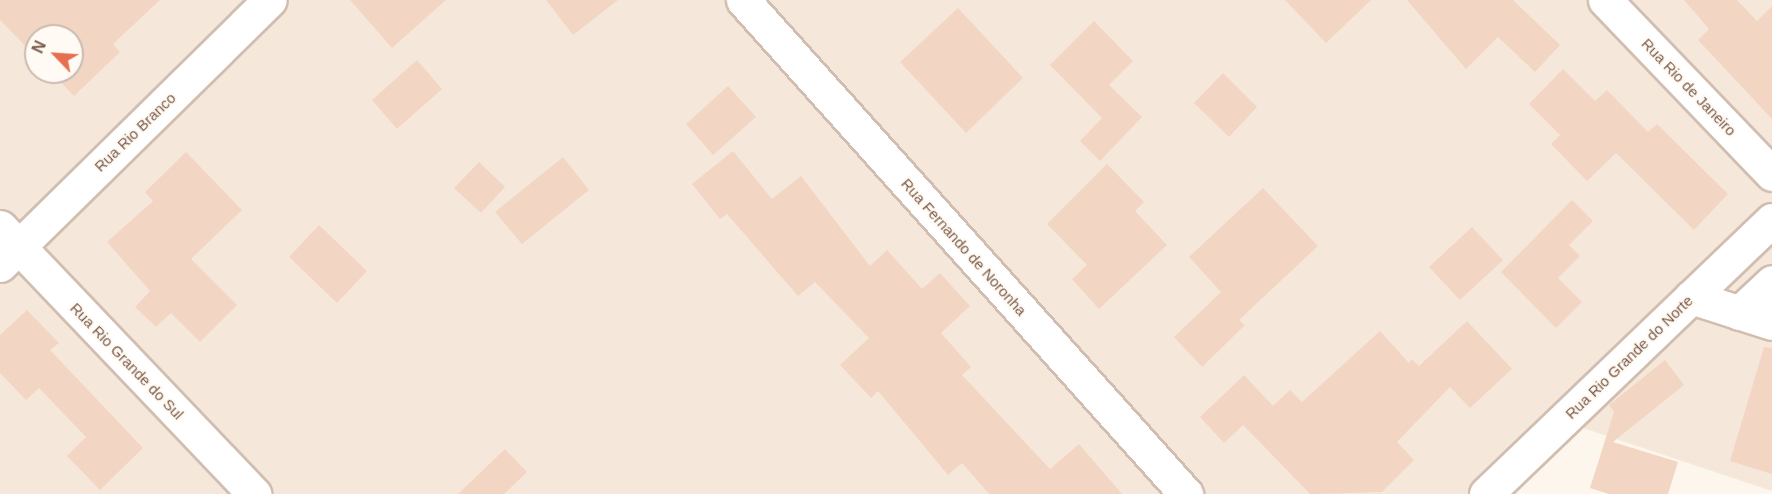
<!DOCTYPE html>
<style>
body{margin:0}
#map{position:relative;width:1772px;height:494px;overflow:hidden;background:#fdf6ec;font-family:Helvetica,sans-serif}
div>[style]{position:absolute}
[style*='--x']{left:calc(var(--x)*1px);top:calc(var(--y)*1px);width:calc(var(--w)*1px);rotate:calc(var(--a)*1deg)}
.residential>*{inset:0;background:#f5e8da}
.building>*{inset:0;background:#f3d5c3}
.roads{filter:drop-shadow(2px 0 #d1beb0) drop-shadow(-2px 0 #d1beb0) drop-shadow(0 2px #d1beb0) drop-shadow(0 -2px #d1beb0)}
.street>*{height:33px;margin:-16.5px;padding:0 16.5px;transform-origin:16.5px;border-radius:16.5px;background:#fff}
.secondary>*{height:33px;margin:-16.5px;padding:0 16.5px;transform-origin:16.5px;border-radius:16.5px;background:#fff}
span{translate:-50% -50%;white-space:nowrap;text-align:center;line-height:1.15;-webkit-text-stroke:4.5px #fffaf3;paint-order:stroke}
.street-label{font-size:15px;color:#7a5c4d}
.north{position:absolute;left:24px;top:24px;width:60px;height:60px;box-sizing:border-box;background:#fffaf3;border:2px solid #cabbb1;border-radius:50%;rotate:295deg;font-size:16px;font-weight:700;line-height:24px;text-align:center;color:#7a5c4d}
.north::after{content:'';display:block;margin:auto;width:21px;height:27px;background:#e76f51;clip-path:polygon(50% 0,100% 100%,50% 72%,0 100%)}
</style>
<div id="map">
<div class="residential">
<div style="clip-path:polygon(evenodd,0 0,1772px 0,1772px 491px,1577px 426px,1486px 494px,0 494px,0 0,36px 36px,72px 36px,72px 72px,36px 72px,36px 36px)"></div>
</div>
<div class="building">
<div style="clip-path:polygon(0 0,160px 0,113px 44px,120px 52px,74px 96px,51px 72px,72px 72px,72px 36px,36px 36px,36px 57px,0 20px)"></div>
<div style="clip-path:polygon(350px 0,446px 0,392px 48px)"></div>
<div style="clip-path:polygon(546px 0,618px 0,573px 35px)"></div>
<div style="clip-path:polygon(1285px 0,1371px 0,1326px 43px)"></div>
<div style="clip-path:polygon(1407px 0,1513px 0,1560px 45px,1535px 72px,1498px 37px,1466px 69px)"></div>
<div style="clip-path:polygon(1684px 0,1737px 0,1757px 21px,1772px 6px,1772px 119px,1698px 40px,1709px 29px)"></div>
<div style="clip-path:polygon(958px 8px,1023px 78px,966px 133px,900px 62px)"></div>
<div style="clip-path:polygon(1094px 21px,1133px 61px,1109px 85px,1142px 117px,1100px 161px,1080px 141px,1102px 118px,1050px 65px)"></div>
<div style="clip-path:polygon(417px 60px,442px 89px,397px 129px,372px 100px)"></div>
<div style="clip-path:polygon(1563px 69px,1595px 101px,1607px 90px,1648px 132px,1657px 124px,1728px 194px,1694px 230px,1616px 153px,1587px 181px,1551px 144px,1560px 135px,1529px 104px)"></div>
<div style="clip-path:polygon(1223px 73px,1257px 107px,1229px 137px,1194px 103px)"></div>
<div style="clip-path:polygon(728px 86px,756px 117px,713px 155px,686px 124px)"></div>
<div style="clip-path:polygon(733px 151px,772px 199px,801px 176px,870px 266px,887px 250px,922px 289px,940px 273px,970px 306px,941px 333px,971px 367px,962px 375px,1050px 469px,1079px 444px,1122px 494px,989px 494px,962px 463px,948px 475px,878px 391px,871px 398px,840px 365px,869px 338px,815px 282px,798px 296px,727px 214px,720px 219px,692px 184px)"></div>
<div style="clip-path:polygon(186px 152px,242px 210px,191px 259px,237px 305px,200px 342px,171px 313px,156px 327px,135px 307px,150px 291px,107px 242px,153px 201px,145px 192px)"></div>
<div style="clip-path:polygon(563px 157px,589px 190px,522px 244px,495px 212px)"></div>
<div style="clip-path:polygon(479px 162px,505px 187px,481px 213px,454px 188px)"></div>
<div style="clip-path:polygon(1107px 164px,1144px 202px,1135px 211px,1167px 245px,1099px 309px,1072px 279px,1087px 265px,1047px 224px)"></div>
<div style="clip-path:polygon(1263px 188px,1318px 246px,1239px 320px,1245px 325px,1202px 367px,1174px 337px,1221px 292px,1189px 257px)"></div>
<div style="clip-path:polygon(1572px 200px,1593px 221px,1569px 245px,1580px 256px,1558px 278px,1582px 302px,1556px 328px,1501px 272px)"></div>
<div style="clip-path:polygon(319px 225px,367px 271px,337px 303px,289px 257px)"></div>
<div style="clip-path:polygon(1472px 227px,1503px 260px,1460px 300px,1429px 267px)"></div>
<div style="clip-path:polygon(27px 310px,59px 343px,50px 350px,143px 448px,100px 490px,67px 456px,86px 437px,39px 388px,26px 400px,0 373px,0 335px)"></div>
<div style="clip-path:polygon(1467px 321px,1512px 369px,1470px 408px,1450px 387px,1397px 442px,1414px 460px,1382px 492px,1310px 494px,1243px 425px,1224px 443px,1200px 417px,1244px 375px,1273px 406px,1290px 390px,1302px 402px,1380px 331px,1409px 363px,1412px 359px,1419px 366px)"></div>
<div style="clip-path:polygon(1764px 347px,1772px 348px,1772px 474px,1730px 461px)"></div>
<div style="clip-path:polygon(1665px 360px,1684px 385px,1613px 442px,1678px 462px,1668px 494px,1609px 494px,1590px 488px,1614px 412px,1609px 405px)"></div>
<div style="clip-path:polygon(505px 449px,527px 472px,504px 494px,458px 494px)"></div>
</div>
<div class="roads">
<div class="street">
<div style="--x:743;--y:0;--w:664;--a:48.12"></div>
<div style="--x:1605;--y:0;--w:241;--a:46.2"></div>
<div style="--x:0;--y:227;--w:369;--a:46.4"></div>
<div style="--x:1691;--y:297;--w:85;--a:17.8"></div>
<div style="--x:1739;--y:313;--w:45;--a:-43.2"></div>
<div style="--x:1486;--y:494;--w:396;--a:-43.8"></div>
</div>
<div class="secondary">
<div style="--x:0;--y:265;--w:378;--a:-44.5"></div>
</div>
</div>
<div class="street-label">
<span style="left:1689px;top:87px;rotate:46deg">Rua Rio de Janeiro</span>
<span style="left:135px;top:132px;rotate:-44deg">Rua Rio Branco</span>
<span style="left:964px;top:247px;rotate:48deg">Rua Fernando de Noronha</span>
<span style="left:1629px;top:357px;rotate:-44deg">Rua Rio Grande do Norte</span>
<span style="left:127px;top:361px;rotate:46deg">Rua Rio Grande do Sul</span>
</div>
<div class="north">N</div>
</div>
